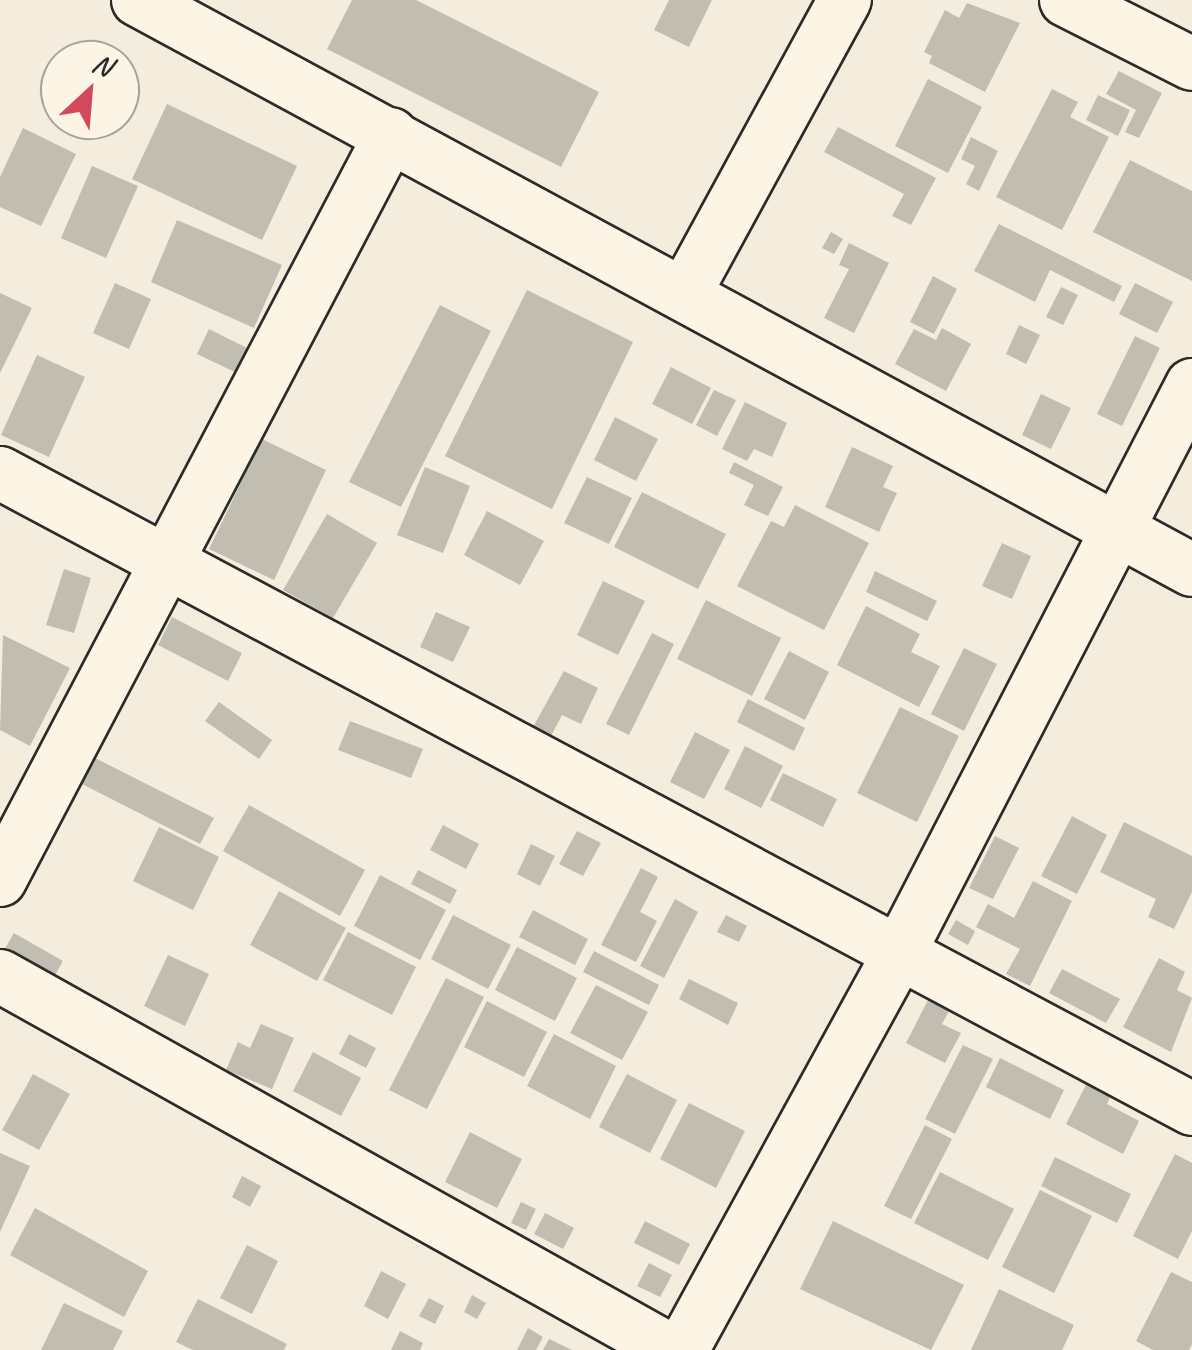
<!DOCTYPE html>
<style>
body{margin:0}
#map{position:relative;width:1192px;height:1350px;overflow:hidden;background:#f4edde;font-family:Caveat,sans-serif}
div>[style]{position:absolute}
[style*='--x']{left:calc(var(--x)*1px);top:calc(var(--y)*1px);width:calc(var(--w)*1px);rotate:calc(var(--a)*1deg)}
.building>*{inset:0;background:#c2bdb1}
.roads{filter:drop-shadow(2px 0 #2b2b2b) drop-shadow(-2px 0 #2b2b2b) drop-shadow(0 2px #2b2b2b) drop-shadow(0 -2px #2b2b2b)}
.minor>*{height:52px;margin:-26px;padding:0 26px;transform-origin:26px;border-radius:26px;background:#fcf5e5}
span{translate:-50% -50%;white-space:nowrap;text-align:center;line-height:1.15;-webkit-text-stroke:9px #fcf5e5;paint-order:stroke}
.north{position:absolute;left:40px;top:40px;width:100px;height:100px;box-sizing:border-box;background:#fcf5e5;border:2px solid #a8a49b;border-radius:50%;rotate:26deg;font-size:28px;font-weight:700;line-height:40px;text-align:center;color:#2b2b2b}
.north::after{content:'';display:block;margin:auto;width:35px;height:45px;background:#d1495b;clip-path:polygon(50% 0,100% 100%,50% 72%,0 100%)}
</style>
<div id="map">
<div class="building">
<div style="clip-path:polygon(352px 0,416px 0,599px 92px,561px 167px,327px 49px)"></div>
<div style="clip-path:polygon(669px 0,712px 0,689px 47px,654px 30px)"></div>
<div style="clip-path:polygon(967px 3px,1020px 23px,985px 92px,929px 63px,932px 56px,924px 52px,945px 10px,959px 18px)"></div>
<div style="clip-path:polygon(1119px 71px,1162px 93px,1139px 138px,1125px 132px,1136px 110px,1106px 94px)"></div>
<div style="clip-path:polygon(928px 79px,982px 107px,948px 173px,895px 146px)"></div>
<div style="clip-path:polygon(1052px 89px,1078px 102px,1070px 117px,1109px 137px,1062px 230px,996px 197px)"></div>
<div style="clip-path:polygon(1098px 95px,1130px 110px,1118px 136px,1086px 120px)"></div>
<div style="clip-path:polygon(167px 104px,297px 166px,262px 240px,132px 179px)"></div>
<div style="clip-path:polygon(838px 127px,936px 178px,911px 225px,892px 216px,904px 194px,824px 152px)"></div>
<div style="clip-path:polygon(23px 128px,76px 154px,41px 226px,0 207px,0 177px)"></div>
<div style="clip-path:polygon(971px 137px,998px 151px,979px 191px,966px 184px,975px 166px,961px 159px)"></div>
<div style="clip-path:polygon(1130px 160px,1192px 191px,1192px 281px,1093px 232px)"></div>
<div style="clip-path:polygon(92px 166px,138px 186px,106px 258px,61px 238px)"></div>
<div style="clip-path:polygon(177px 220px,282px 265px,254px 328px,151px 282px)"></div>
<div style="clip-path:polygon(999px 224px,1122px 286px,1114px 302px,1050px 270px,1035px 302px,974px 271px)"></div>
<div style="clip-path:polygon(831px 232px,843px 239px,834px 254px,822px 248px)"></div>
<div style="clip-path:polygon(849px 243px,889px 263px,854px 333px,824px 318px,849px 269px,839px 265px)"></div>
<div style="clip-path:polygon(933px 276px,957px 289px,934px 334px,910px 322px)"></div>
<div style="clip-path:polygon(115px 283px,151px 299px,129px 349px,93px 333px)"></div>
<div style="clip-path:polygon(1135px 283px,1173px 302px,1157px 333px,1119px 314px)"></div>
<div style="clip-path:polygon(1061px 287px,1078px 295px,1063px 325px,1046px 317px)"></div>
<div style="clip-path:polygon(527px 290px,633px 342px,552px 509px,445px 456px)"></div>
<div style="clip-path:polygon(0 293px,32px 308px,0 373px)"></div>
<div style="clip-path:polygon(440px 305px,491px 331px,401px 507px,349px 482px)"></div>
<div style="clip-path:polygon(1019px 325px,1040px 335px,1026px 364px,1006px 354px)"></div>
<div style="clip-path:polygon(942px 328px,971px 344px,946px 391px,895px 364px,914px 329px,936px 340px)"></div>
<div style="clip-path:polygon(209px 329px,251px 350px,239px 374px,197px 354px)"></div>
<div style="clip-path:polygon(1135px 336px,1160px 348px,1122px 426px,1097px 414px)"></div>
<div style="clip-path:polygon(37px 355px,85px 377px,49px 457px,1px 435px)"></div>
<div style="clip-path:polygon(671px 367px,711px 388px,692px 424px,652px 404px)"></div>
<div style="clip-path:polygon(714px 390px,736px 400px,717px 436px,696px 425px)"></div>
<div style="clip-path:polygon(1041px 394px,1071px 408px,1051px 449px,1022px 435px)"></div>
<div style="clip-path:polygon(745px 402px,787px 423px,772px 457px,754px 449px,747px 461px,722px 449px)"></div>
<div style="clip-path:polygon(615px 417px,658px 439px,636px 481px,594px 460px)"></div>
<div style="clip-path:polygon(262px 439px,326px 470px,274px 580px,209px 549px)"></div>
<div style="clip-path:polygon(852px 447px,893px 466px,883px 487px,897px 493px,879px 532px,825px 507px)"></div>
<div style="clip-path:polygon(734px 462px,783px 487px,768px 516px,744px 505px,754px 485px,729px 473px)"></div>
<div style="clip-path:polygon(425px 467px,470px 486px,443px 553px,397px 535px)"></div>
<div style="clip-path:polygon(587px 477px,632px 498px,609px 544px,564px 523px)"></div>
<div style="clip-path:polygon(642px 492px,726px 534px,698px 589px,614px 547px)"></div>
<div style="clip-path:polygon(795px 505px,869px 543px,824px 630px,737px 586px,771px 521px,784px 527px)"></div>
<div style="clip-path:polygon(487px 511px,544px 541px,520px 585px,464px 555px)"></div>
<div style="clip-path:polygon(327px 514px,377px 543px,333px 618px,283px 590px)"></div>
<div style="clip-path:polygon(1002px 543px,1031px 556px,1012px 599px,982px 586px)"></div>
<div style="clip-path:polygon(64px 569px,91px 578px,74px 633px,46px 625px)"></div>
<div style="clip-path:polygon(875px 571px,937px 601px,927px 621px,866px 592px)"></div>
<div style="clip-path:polygon(603px 581px,645px 601px,618px 655px,577px 635px)"></div>
<div style="clip-path:polygon(706px 600px,781px 638px,752px 696px,677px 659px)"></div>
<div style="clip-path:polygon(866px 606px,920px 634px,911px 652px,940px 666px,919px 707px,837px 665px)"></div>
<div style="clip-path:polygon(436px 612px,470px 627px,453px 662px,420px 647px)"></div>
<div style="clip-path:polygon(172px 617px,242px 653px,228px 681px,158px 645px)"></div>
<div style="clip-path:polygon(652px 633px,674px 644px,629px 735px,606px 724px)"></div>
<div style="clip-path:polygon(3px 635px,70px 668px,30px 746px,0 730px)"></div>
<div style="clip-path:polygon(964px 648px,997px 664px,964px 731px,931px 714px)"></div>
<div style="clip-path:polygon(789px 651px,829px 672px,805px 720px,764px 699px)"></div>
<div style="clip-path:polygon(564px 671px,598px 688px,581px 724px,562px 715px,551px 736px,533px 727px)"></div>
<div style="clip-path:polygon(748px 699px,805px 728px,794px 751px,737px 722px)"></div>
<div style="clip-path:polygon(219px 702px,272px 740px,259px 759px,205px 721px)"></div>
<div style="clip-path:polygon(900px 707px,959px 736px,917px 822px,857px 793px)"></div>
<div style="clip-path:polygon(350px 721px,423px 749px,411px 778px,338px 750px)"></div>
<div style="clip-path:polygon(695px 732px,730px 750px,704px 799px,670px 782px)"></div>
<div style="clip-path:polygon(745px 746px,783px 766px,761px 808px,724px 789px)"></div>
<div style="clip-path:polygon(95px 758px,214px 818px,200px 844px,82px 784px)"></div>
<div style="clip-path:polygon(783px 773px,837px 799px,823px 827px,770px 800px)"></div>
<div style="clip-path:polygon(249px 805px,365px 870px,340px 916px,223px 851px)"></div>
<div style="clip-path:polygon(1072px 816px,1107px 835px,1077px 894px,1041px 876px)"></div>
<div style="clip-path:polygon(1124px 822px,1192px 856px,1192px 892px,1174px 929px,1148px 917px,1156px 899px,1100px 872px)"></div>
<div style="clip-path:polygon(443px 825px,479px 844px,466px 869px,430px 850px)"></div>
<div style="clip-path:polygon(159px 827px,219px 857px,193px 910px,133px 881px)"></div>
<div style="clip-path:polygon(577px 831px,601px 843px,583px 876px,559px 864px)"></div>
<div style="clip-path:polygon(995px 836px,1019px 848px,993px 899px,969px 888px)"></div>
<div style="clip-path:polygon(531px 844px,555px 856px,540px 886px,517px 874px)"></div>
<div style="clip-path:polygon(641px 868px,658px 877px,640px 912px,657px 921px,636px 962px,601px 945px)"></div>
<div style="clip-path:polygon(418px 870px,457px 890px,450px 904px,411px 884px)"></div>
<div style="clip-path:polygon(380px 875px,446px 910px,420px 960px,354px 926px)"></div>
<div style="clip-path:polygon(1033px 881px,1072px 901px,1030px 986px,1006px 974px,1020px 949px,976px 927px,988px 904px,1014px 918px)"></div>
<div style="clip-path:polygon(279px 891px,346px 928px,317px 981px,250px 945px)"></div>
<div style="clip-path:polygon(675px 899px,698px 912px,664px 978px,640px 966px)"></div>
<div style="clip-path:polygon(533px 910px,588px 939px,575px 965px,519px 937px)"></div>
<div style="clip-path:polygon(453px 915px,511px 945px,488px 989px,431px 959px)"></div>
<div style="clip-path:polygon(726px 915px,747px 926px,739px 942px,717px 932px)"></div>
<div style="clip-path:polygon(956px 920px,975px 931px,968px 945px,948px 934px)"></div>
<div style="clip-path:polygon(348px 932px,416px 967px,392px 1015px,323px 980px)"></div>
<div style="clip-path:polygon(14px 933px,63px 961px,48px 988px,0 957px)"></div>
<div style="clip-path:polygon(517px 947px,577px 978px,555px 1021px,495px 990px)"></div>
<div style="clip-path:polygon(594px 951px,659px 985px,649px 1005px,583px 972px)"></div>
<div style="clip-path:polygon(168px 955px,209px 974px,185px 1026px,144px 1006px)"></div>
<div style="clip-path:polygon(1159px 958px,1185px 972px,1177px 990px,1192px 998px,1171px 1052px,1123px 1027px)"></div>
<div style="clip-path:polygon(1062px 969px,1120px 999px,1106px 1023px,1049px 993px)"></div>
<div style="clip-path:polygon(446px 978px,484px 997px,427px 1109px,389px 1090px)"></div>
<div style="clip-path:polygon(689px 979px,738px 1003px,728px 1025px,679px 999px)"></div>
<div style="clip-path:polygon(596px 985px,648px 1012px,622px 1060px,570px 1033px)"></div>
<div style="clip-path:polygon(928px 1000px,949px 1011px,942px 1024px,961px 1033px,945px 1063px,906px 1043px)"></div>
<div style="clip-path:polygon(487px 1001px,547px 1032px,524px 1077px,464px 1047px)"></div>
<div style="clip-path:polygon(261px 1024px,294px 1038px,272px 1089px,226px 1070px,238px 1042px,250px 1048px)"></div>
<div style="clip-path:polygon(349px 1034px,376px 1048px,366px 1068px,339px 1054px)"></div>
<div style="clip-path:polygon(554px 1034px,616px 1066px,590px 1119px,527px 1086px)"></div>
<div style="clip-path:polygon(963px 1045px,993px 1059px,955px 1134px,925px 1119px)"></div>
<div style="clip-path:polygon(313px 1052px,361px 1078px,341px 1116px,293px 1091px)"></div>
<div style="clip-path:polygon(1000px 1058px,1064px 1090px,1050px 1119px,986px 1087px)"></div>
<div style="clip-path:polygon(33px 1074px,70px 1094px,39px 1150px,2px 1130px)"></div>
<div style="clip-path:polygon(627px 1074px,677px 1100px,650px 1153px,599px 1127px)"></div>
<div style="clip-path:polygon(1088px 1081px,1112px 1093px,1107px 1104px,1139px 1121px,1123px 1154px,1066px 1124px)"></div>
<div style="clip-path:polygon(689px 1103px,745px 1131px,716px 1188px,660px 1159px)"></div>
<div style="clip-path:polygon(925px 1125px,952px 1139px,911px 1219px,884px 1206px)"></div>
<div style="clip-path:polygon(470px 1132px,522px 1159px,497px 1208px,445px 1182px)"></div>
<div style="clip-path:polygon(0 1153px,30px 1166px,0 1232px)"></div>
<div style="clip-path:polygon(1175px 1154px,1192px 1163px,1192px 1231px,1178px 1259px,1133px 1236px)"></div>
<div style="clip-path:polygon(1055px 1157px,1131px 1194px,1117px 1223px,1041px 1186px)"></div>
<div style="clip-path:polygon(940px 1172px,1014px 1209px,988px 1260px,914px 1223px)"></div>
<div style="clip-path:polygon(242px 1176px,261px 1186px,250px 1207px,232px 1197px)"></div>
<div style="clip-path:polygon(1040px 1190px,1092px 1216px,1054px 1293px,1002px 1267px)"></div>
<div style="clip-path:polygon(521px 1202px,536px 1209px,526px 1230px,511px 1223px)"></div>
<div style="clip-path:polygon(35px 1208px,148px 1271px,124px 1317px,10px 1255px)"></div>
<div style="clip-path:polygon(545px 1213px,574px 1228px,563px 1249px,534px 1234px)"></div>
<div style="clip-path:polygon(645px 1221px,690px 1244px,679px 1265px,634px 1243px)"></div>
<div style="clip-path:polygon(833px 1221px,964px 1285px,931px 1350px,800px 1289px)"></div>
<div style="clip-path:polygon(247px 1245px,278px 1261px,252px 1314px,220px 1298px)"></div>
<div style="clip-path:polygon(649px 1263px,672px 1275px,660px 1297px,637px 1286px)"></div>
<div style="clip-path:polygon(381px 1271px,406px 1284px,388px 1319px,364px 1306px)"></div>
<div style="clip-path:polygon(1171px 1272px,1192px 1282px,1192px 1344px,1189px 1350px,1153px 1350px,1136px 1341px)"></div>
<div style="clip-path:polygon(999px 1289px,1074px 1325px,1062px 1350px,971px 1350px)"></div>
<div style="clip-path:polygon(472px 1295px,486px 1303px,477px 1319px,464px 1312px)"></div>
<div style="clip-path:polygon(429px 1298px,444px 1306px,435px 1324px,419px 1316px)"></div>
<div style="clip-path:polygon(198px 1299px,287px 1344px,284px 1350px,193px 1350px,176px 1342px)"></div>
<div style="clip-path:polygon(64px 1303px,123px 1331px,113px 1350px,41px 1350px)"></div>
<div style="clip-path:polygon(528px 1328px,543px 1337px,536px 1350px,517px 1350px)"></div>
<div style="clip-path:polygon(400px 1331px,423px 1343px,420px 1350px,391px 1350px)"></div>
<div style="clip-path:polygon(549px 1339px,572px 1350px,543px 1350px)"></div>
</div>
<div class="roads">
<div class="minor">
<div style="--x:138;--y:0;--w:1198;--a:28.4"></div>
<div style="--x:1066;--y:0;--w:141;--a:26.9"></div>
<div style="--x:685;--y:293;--w:334;--a:-61.4"></div>
<div style="--x:0;--y:473;--w:1351;--a:28.08"></div>
<div style="--x:0;--y:880;--w:842;--a:-62.34"></div>
<div style="--x:0;--y:976;--w:767;--a:29.17"></div>
<div style="--x:682;--y:1350;--w:455;--a:-61.3"></div>
<div style="--x:900;--y:951;--w:637;--a:-62.71"></div>
</div>
</div>
<div class="north">N</div>
</div>
